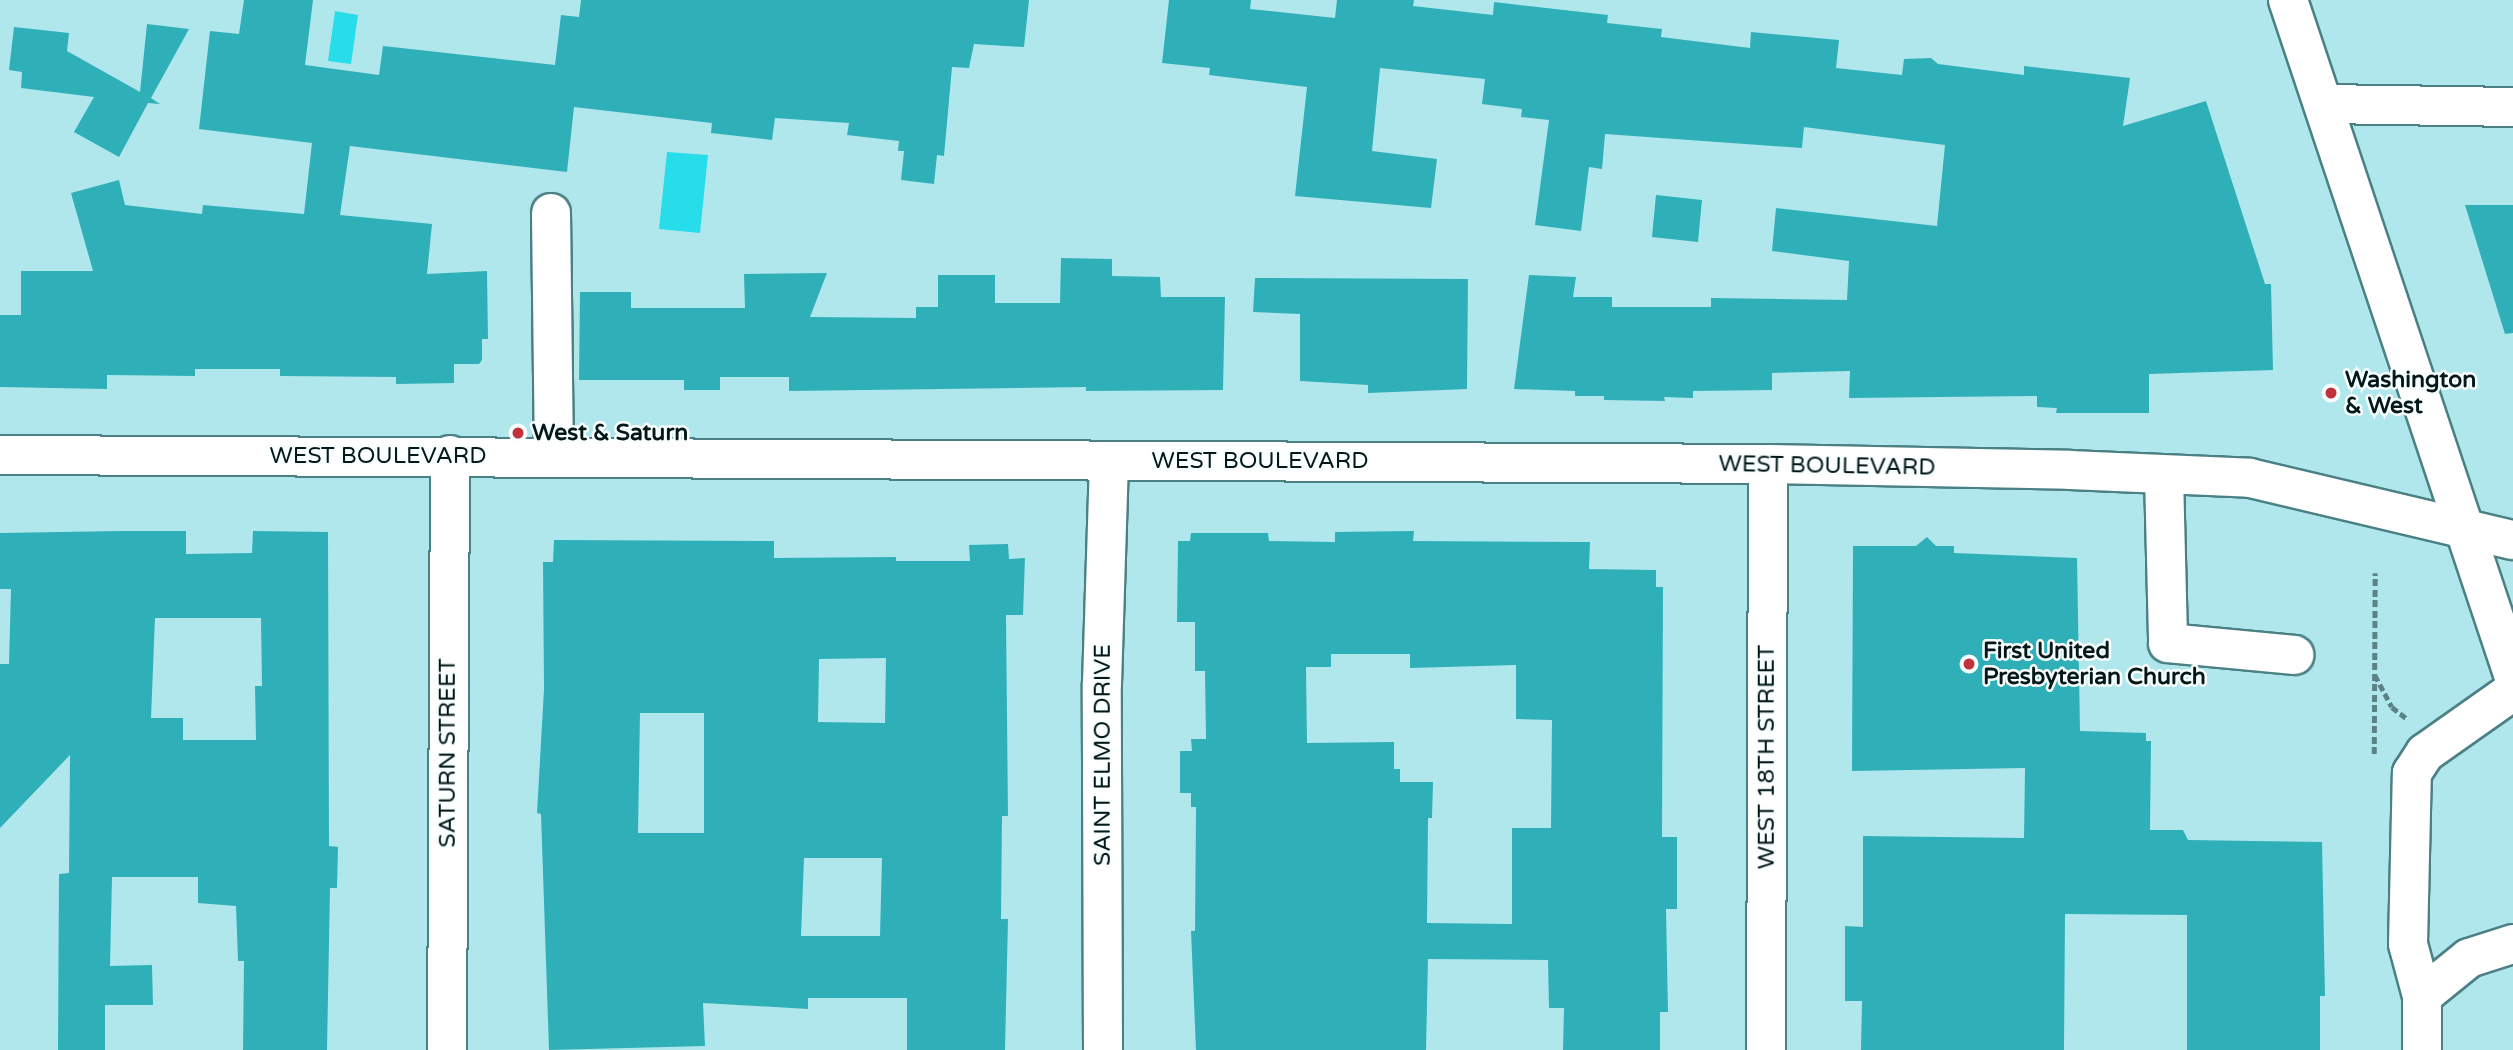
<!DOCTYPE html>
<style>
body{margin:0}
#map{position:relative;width:2513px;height:1050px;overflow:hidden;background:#b0e7ec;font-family:"Varela Round",sans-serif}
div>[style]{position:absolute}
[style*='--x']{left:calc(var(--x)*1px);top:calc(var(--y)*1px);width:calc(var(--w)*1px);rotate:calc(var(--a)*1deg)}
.water>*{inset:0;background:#26dde9}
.building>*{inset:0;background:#2fb0b9}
.path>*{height:4.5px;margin-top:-2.25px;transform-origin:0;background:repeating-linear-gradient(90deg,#5b8285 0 7px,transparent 0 10.5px)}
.roads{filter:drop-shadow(2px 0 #4b8084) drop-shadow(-2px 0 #4b8084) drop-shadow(0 2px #4b8084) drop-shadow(0 -2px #4b8084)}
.minor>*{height:38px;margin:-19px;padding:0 19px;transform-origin:19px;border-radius:19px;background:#fff}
.major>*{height:38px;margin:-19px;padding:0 19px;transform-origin:19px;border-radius:19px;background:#fff}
.dots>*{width:19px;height:19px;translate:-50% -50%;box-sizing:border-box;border:4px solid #f9fefe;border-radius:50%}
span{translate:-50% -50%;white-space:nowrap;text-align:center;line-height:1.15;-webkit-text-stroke:5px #f9fefe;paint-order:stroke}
.poi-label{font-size:23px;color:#031819;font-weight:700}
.left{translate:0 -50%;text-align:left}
.street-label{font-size:23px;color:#031819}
</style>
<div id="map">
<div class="water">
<div style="clip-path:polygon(335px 11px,358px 15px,351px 64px,328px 61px)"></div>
<div style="clip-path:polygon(667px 152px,708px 155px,700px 233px,659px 229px)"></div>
</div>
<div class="building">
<div style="clip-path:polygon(244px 0,313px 0,305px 65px,379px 75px,383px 46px,555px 65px,561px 15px,579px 17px,581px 0,1029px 0,1024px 47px,974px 44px,969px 68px,952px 67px,944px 156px,937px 155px,934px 184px,901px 180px,904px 151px,898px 151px,899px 141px,847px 135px,849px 123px,775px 118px,772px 140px,711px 133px,712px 123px,574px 107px,567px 172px,350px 146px,340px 215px,432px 224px,427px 274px,487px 271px,488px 339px,482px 339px,482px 360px,479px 364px,454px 364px,454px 383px,396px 384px,396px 377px,280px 376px,280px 369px,195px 369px,195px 376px,107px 375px,107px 389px,0 387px,0 315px,21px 315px,21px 271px,93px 271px,71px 193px,119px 180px,125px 205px,202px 214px,203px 205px,304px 214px,312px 143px,199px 129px,210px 31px,239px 34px)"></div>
<div style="clip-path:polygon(1169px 0,1251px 0,1250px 9px,1335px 18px,1337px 0,1414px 0,1413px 6px,1493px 15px,1494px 2px,1608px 15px,1607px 23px,1662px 29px,1661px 37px,1750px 48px,1751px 32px,1839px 40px,1836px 68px,1902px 75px,1904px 59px,1931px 58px,1938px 64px,2024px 75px,2024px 66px,2130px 78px,2123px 126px,2206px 101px,2265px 284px,2271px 284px,2273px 370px,2149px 374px,2149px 413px,2056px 413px,2057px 408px,2037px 407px,2037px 396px,1849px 398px,1850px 371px,1772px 373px,1772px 390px,1693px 391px,1693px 398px,1664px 397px,1665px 401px,1604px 400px,1604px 396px,1575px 396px,1575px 391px,1514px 389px,1529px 275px,1576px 277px,1573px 297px,1612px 297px,1612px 307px,1711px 307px,1711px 298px,1847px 300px,1849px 261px,1772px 251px,1776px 208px,1937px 226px,1945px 145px,1804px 127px,1802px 148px,1605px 134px,1602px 169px,1589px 167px,1581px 231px,1535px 225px,1549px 120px,1521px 117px,1522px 109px,1482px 104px,1485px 79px,1380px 68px,1372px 151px,1437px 159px,1431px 208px,1295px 196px,1307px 87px,1209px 75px,1210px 68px,1162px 63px)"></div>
<div style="clip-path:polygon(147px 24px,189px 29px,151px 98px,160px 104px,148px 103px,119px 157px,74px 132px,94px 97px,21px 88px,22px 72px,9px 70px,14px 27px,69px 33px,67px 51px,140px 92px)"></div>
<div style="clip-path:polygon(1656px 195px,1702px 200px,1698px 242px,1652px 237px)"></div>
<div style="clip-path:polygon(2465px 205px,2513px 205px,2513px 333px,2505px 334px)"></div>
<div style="clip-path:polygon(1061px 258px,1112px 259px,1112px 276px,1160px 277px,1161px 297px,1225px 297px,1223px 390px,1086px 391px,1086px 387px,789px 391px,789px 377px,720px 377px,720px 390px,684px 390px,684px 380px,579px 380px,580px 292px,631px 292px,631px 308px,745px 308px,744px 274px,827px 273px,810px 317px,916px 318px,916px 307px,938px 307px,938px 275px,995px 275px,995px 303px,1060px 303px)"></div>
<div style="clip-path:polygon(1255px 278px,1468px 279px,1467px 389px,1368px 393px,1368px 385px,1300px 381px,1300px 314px,1253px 312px)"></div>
<div style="clip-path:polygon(evenodd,121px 531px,186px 531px,186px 554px,252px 553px,253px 531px,328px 532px,329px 846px,338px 847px,337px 888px,330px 888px,327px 1050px,243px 1050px,244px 961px,238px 961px,236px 906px,198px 903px,198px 877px,112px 877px,110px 966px,152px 965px,153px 1005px,105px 1005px,105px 1050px,58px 1050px,59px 874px,69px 873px,70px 755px,0 828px,0 664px,9px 664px,11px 589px,0 589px,0 533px,121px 531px,155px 618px,261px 618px,262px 686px,255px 686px,256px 740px,183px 740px,183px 718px,151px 718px,155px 618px)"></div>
<div style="clip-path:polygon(evenodd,1414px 531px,1413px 541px,1590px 542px,1589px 569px,1656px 570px,1656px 587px,1663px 587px,1662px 837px,1677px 837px,1677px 909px,1666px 909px,1668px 1012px,1660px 1012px,1660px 1050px,1563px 1050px,1564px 1008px,1549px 1008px,1548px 960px,1428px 959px,1426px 1050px,1196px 1050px,1191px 931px,1195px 931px,1196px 807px,1191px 807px,1191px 793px,1180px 793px,1180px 751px,1192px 751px,1191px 739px,1206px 739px,1205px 671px,1195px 671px,1195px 622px,1177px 622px,1178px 541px,1190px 541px,1191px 533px,1268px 533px,1269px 541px,1335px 542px,1335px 532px,1414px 531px,1331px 654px,1410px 654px,1410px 668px,1516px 665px,1516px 719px,1552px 720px,1551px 828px,1512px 828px,1512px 924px,1427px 923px,1428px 818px,1432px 818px,1433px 782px,1400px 782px,1400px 769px,1394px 769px,1394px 742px,1307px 743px,1306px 667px,1331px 667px,1331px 654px)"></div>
<div style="clip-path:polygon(1927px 537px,1936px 546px,1954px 546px,1954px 553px,2077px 558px,2080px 731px,2146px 733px,2146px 741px,2151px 741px,2150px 830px,2183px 830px,2188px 840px,2322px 842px,2325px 996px,2320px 996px,2320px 1050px,2187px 1050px,2187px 915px,2065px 914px,2064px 1050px,1861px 1050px,1862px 1001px,1845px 1001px,1845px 926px,1863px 927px,1863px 836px,2024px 838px,2025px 768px,1852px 771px,1853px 546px,1916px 546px)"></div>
<div style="clip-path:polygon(evenodd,554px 540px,774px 541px,774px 558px,896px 557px,896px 561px,970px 561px,969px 545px,1008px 544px,1009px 559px,1025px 558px,1023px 615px,1006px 615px,1008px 816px,1002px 816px,1001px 919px,1008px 919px,1005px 1050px,907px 1050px,907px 998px,808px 998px,808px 1009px,703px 1003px,705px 1046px,549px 1050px,541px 814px,537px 813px,544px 689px,543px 562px,553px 562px,554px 540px,886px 658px,885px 723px,818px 722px,819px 659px,886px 658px,554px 540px,640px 713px,704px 713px,704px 833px,638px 833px,640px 713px,554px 540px,804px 858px,882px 858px,880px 936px,801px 936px,804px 858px)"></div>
</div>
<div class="path">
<div style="--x:2375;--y:675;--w:36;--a:62"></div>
<div style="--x:2392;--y:707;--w:18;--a:38"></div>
<div style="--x:2374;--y:754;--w:181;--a:-89.7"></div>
</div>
<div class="roads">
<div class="minor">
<div style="--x:2324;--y:104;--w:189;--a:0.9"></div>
<div style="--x:551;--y:213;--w:243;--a:89.3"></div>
<div style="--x:0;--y:455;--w:1768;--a:0.29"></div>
<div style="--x:1768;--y:464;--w:302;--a:1.1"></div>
<div style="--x:2070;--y:470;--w:180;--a:2.5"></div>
<div style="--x:2250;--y:478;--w:270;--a:13.3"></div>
<div style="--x:2164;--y:475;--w:168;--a:88.6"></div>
<div style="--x:2168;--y:643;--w:127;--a:5.4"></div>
<div style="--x:2422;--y:996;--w:60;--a:-39"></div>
<div style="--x:2469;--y:958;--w:46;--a:-17.7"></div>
<div style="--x:447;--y:1050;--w:595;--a:-89.71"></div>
<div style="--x:1103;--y:1050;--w:366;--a:-90.2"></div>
<div style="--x:1102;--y:684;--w:223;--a:-88.2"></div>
<div style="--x:1766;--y:1050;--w:586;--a:-89.8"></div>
<div style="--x:2422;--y:1050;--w:54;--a:-90"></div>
<div style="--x:2422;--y:996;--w:54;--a:-105.1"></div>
<div style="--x:2408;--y:944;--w:171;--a:-88.7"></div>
<div style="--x:2412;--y:773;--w:24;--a:-57"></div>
<div style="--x:2425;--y:753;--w:108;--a:-35.2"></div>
</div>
<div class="major">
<div style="--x:2288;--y:0;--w:711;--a:71.54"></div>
</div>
</div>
<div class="dots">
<div style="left:2331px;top:393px;background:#c2323c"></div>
<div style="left:518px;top:433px;background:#c2323c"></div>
<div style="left:1969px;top:664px;background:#c2323c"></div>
</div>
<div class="poi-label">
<span class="left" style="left:2345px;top:393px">Washington<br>&amp; West</span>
<span class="left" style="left:532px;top:433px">West &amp; Saturn</span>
<span class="left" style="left:1983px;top:664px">First United<br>Presbyterian Church</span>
</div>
<div class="street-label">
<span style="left:378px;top:456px">WEST BOULEVARD</span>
<span style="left:1260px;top:461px">WEST BOULEVARD</span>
<span style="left:1827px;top:466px;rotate:1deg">WEST BOULEVARD</span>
<span style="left:448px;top:753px;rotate:-90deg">SATURN STREET</span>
<span style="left:1103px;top:755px;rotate:-90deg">SAINT ELMO DRIVE</span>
<span style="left:1767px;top:757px;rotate:-90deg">WEST 18TH STREET</span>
</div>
</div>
